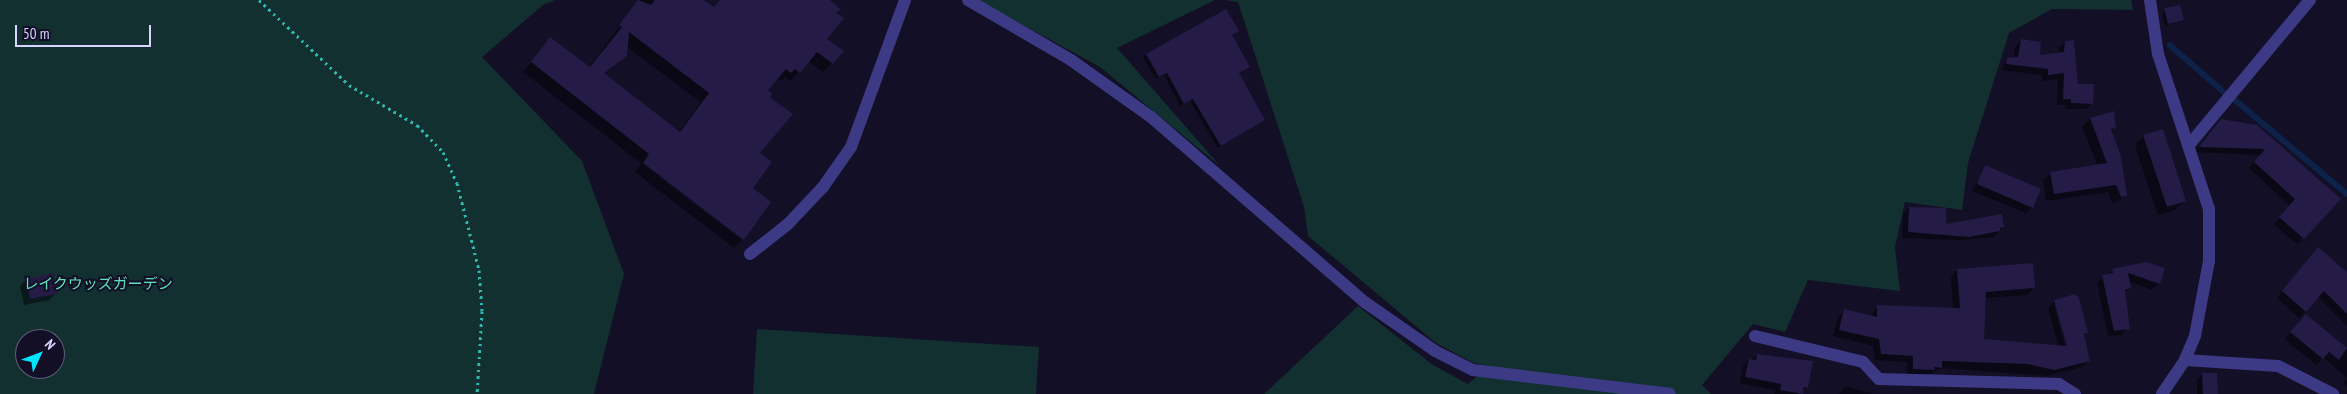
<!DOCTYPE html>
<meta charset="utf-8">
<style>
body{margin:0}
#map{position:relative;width:2347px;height:394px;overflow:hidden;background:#130f26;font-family:"PT Sans Narrow","Noto Sans JP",sans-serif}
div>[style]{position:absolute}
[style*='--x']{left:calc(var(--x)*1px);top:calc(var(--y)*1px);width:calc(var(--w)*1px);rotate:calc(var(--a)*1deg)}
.green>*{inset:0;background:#12302f}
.shadow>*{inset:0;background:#0007}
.stream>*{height:5.5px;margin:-2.75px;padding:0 2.75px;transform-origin:2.75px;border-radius:2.75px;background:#0c2248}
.building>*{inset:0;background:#241b47}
.path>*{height:3px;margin-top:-1.5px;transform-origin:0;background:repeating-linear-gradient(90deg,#2fb8b0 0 2.5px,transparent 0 6.5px)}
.minor>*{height:12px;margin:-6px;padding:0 6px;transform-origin:6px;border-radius:6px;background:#3d3a85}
.tertiary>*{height:12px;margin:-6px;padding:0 6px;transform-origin:6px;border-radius:6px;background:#3d3a85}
span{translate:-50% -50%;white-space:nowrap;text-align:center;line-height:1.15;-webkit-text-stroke:4px #130f26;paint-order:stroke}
.park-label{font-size:15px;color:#5fe0c0}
.north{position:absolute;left:15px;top:329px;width:50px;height:50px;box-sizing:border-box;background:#130f26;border:1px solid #625e7d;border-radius:50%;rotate:47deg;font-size:14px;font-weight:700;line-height:20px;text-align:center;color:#d9d4ff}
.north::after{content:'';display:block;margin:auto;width:18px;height:22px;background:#00e5ff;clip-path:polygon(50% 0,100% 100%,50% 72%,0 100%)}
.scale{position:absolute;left:15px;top:25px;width:136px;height:22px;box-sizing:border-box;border:2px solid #d9d4ff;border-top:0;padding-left:6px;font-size:15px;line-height:18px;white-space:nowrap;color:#d9d4ff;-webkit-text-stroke:4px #130f26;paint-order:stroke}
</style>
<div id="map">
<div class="green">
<div style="clip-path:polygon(evenodd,0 0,555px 0,543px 5px,482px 57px,582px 161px,624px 274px,594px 394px,0 394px,0 0,25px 339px,55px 339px,55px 369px,25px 369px,25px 339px)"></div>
<div style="clip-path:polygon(977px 0,1215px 0,1117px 48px,1220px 166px,1100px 67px)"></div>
<div style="clip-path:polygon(1224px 0,2131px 0,2133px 10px,2052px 9px,2009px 33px,1968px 163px,1962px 210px,1905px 202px,1895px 247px,1900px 291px,1808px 280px,1785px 332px,1753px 324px,1702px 385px,1711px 394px,1264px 394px,1358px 306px,1433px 365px,1468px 384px,1489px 366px,1474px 363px,1436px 343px,1308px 236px,1304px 207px,1238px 2px)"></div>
<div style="clip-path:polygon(757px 329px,1039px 347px,1036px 394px,753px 394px)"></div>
</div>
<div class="shadow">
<div style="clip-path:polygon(evenodd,640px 0,700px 0,713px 8px,720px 0,828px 0,834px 13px,825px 39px,832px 63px,823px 72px,808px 61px,790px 81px,785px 77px,781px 81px,777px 78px,766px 90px,743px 238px,637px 160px,742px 240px,734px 248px,635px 172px,641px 163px,523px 72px,551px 38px,589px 67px,640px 0,626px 46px,701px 102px,678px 133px,603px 74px,625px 56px,626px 46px)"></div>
<div style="clip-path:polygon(1225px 10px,1238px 31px,1231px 36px,1248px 67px,1238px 74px,1264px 120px,1218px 148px,1190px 101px,1180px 106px,1164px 75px,1156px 79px,1143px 57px)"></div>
<div style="clip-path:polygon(2164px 10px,2182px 20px,2165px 26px,2162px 13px)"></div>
<div style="clip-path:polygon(2021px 40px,2038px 56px,2059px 54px,2059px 48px,2066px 42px,2077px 85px,2092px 103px,2086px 109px,2066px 109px,2066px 105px,2057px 105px,2058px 79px,2042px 81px,2042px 75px,2001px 70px,2007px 59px,2013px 58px,2015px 47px)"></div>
<div style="clip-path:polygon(2113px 112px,2115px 127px,2111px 132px,2126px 195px,2113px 204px,2108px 192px,2046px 201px,2043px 181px,2051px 173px,2098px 166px,2082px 127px,2090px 119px)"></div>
<div style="clip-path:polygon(2256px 126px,2339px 199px,2297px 244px,2274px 224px,2290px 206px,2249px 168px,2261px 155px,2195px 152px,2215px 127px)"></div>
<div style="clip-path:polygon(2144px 136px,2184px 201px,2175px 210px,2158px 215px,2135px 145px)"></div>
<div style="clip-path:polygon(1986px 167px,2032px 207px,2026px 213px,1972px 191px)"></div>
<div style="clip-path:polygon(1909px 208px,1944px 226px,2003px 227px,1993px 237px,1961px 240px,1902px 238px,1903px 214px)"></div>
<div style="clip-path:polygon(2312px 255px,2347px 273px,2347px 326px,2318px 297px,2299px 318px,2277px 298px)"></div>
<div style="clip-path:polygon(2146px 263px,2159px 283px,2152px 290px,2128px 281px,2130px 288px,2124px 293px,2128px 328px,2122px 335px,2108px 336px,2097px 283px,2113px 270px)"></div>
<div style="clip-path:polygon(evenodd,1957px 270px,2034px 288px,2027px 295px,1985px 298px,1983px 341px,2059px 347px,2048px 308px,2055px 301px,2087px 333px,2083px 337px,2089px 360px,2082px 367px,2046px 376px,1941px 368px,1926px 376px,1907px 376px,1907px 362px,1875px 360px,1873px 346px,1833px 336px,1838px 317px,1845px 310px,1871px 317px,1877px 306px,1953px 309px,1951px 277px,1957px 270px,2054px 304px,2057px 304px,2070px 352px,2067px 352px,2054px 304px)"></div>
<div style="clip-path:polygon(52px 275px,56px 293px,49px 300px,24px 305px,20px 286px,26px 280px)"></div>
<div style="clip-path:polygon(2306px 315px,2347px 350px,2347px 378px,2323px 357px,2316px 365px,2285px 339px)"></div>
<div style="clip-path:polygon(1757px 355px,1806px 387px,1801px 394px,1774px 394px,1775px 390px,1740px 383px,1743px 366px)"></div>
<div style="clip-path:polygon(2203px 374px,2217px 394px,2197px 394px,2197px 380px)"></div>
<div style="clip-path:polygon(2347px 379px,2347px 387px,2343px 383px)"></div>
<div style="clip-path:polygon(1846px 386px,1873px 394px,1839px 394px)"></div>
</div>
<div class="stream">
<div style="--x:2170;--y:45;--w:70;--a:41"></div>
<div style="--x:2233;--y:98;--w:149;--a:40.1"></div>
</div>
<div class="building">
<div style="clip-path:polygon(evenodd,638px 0,651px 5px,655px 0,703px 0,714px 7px,720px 0,830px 0,841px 9px,836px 13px,844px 18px,827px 39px,844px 51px,833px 64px,817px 52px,800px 73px,795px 69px,791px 73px,786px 69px,768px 90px,773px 94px,769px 97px,793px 114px,760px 153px,772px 162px,753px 188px,771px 202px,744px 240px,643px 163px,649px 154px,531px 62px,550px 37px,590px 67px,622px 27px,619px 25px,638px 0,629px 32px,709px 93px,680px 132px,604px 73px,627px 56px,629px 32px)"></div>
<div style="clip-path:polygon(2180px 5px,2184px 20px,2168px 24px,2164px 8px)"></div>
<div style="clip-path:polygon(1226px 9px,1239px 31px,1232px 35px,1250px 67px,1239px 73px,1265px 120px,1221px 146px,1193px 99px,1184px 104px,1167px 73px,1159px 77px,1146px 54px)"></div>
<div style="clip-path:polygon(2021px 39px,2041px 42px,2040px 55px,2064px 52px,2065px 41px,2074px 40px,2078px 84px,2094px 84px,2093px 104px,2071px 103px,2071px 99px,2063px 99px,2064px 73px,2048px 75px,2048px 69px,2006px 64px,2007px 58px,2018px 57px)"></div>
<div style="clip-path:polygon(2114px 111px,2116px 128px,2111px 129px,2121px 156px,2127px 196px,2121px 197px,2116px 185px,2054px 194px,2050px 172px,2107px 163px,2090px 118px)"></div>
<div style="clip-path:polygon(2221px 119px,2257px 125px,2341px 199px,2304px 239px,2279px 217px,2295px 199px,2254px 162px,2265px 149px,2199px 147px)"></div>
<div style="clip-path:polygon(2163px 129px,2186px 201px,2167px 207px,2143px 135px)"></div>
<div style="clip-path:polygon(1985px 165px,2041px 189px,2033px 208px,1977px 184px)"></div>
<div style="clip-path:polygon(1909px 207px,1946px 208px,1946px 224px,2002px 214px,2004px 227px,2000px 228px,2000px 231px,1969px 237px,1908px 232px)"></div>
<div style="clip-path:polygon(2318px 247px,2347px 272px,2347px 314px,2324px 291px,2306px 312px,2282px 291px)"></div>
<div style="clip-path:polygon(2146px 262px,2165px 268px,2160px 284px,2128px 273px,2131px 288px,2125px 290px,2130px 329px,2114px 331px,2102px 275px,2113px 273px,2112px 269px)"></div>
<div style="clip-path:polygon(2033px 263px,2035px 288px,1986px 292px,1984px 339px,2067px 346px,2054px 300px,2075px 294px,2079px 298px,2088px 333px,2084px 334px,2090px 361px,2054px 370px,2028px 364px,1942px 361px,1942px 368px,1934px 367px,1935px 370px,1913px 369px,1913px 356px,1881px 354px,1879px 339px,1839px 330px,1844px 309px,1877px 317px,1877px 305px,1960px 308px,1957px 269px)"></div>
<div style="clip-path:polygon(53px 273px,57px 294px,30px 299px,26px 279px)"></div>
<div style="clip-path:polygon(2306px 314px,2347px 348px,2339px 360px,2329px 352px,2323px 359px,2290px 332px)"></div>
<div style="clip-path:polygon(1757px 354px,1813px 361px,1808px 388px,1804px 387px,1803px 394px,1780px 390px,1781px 384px,1745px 377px,1749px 359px,1756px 360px)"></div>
<div style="clip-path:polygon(2202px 373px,2217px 373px,2218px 394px,2203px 394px)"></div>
</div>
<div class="path">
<div style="--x:259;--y:0;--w:124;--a:43.4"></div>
<div style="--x:349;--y:85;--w:79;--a:30.5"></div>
<div style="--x:417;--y:125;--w:37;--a:46"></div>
<div style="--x:443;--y:152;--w:34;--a:66"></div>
<div style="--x:457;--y:183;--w:90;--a:75.8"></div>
<div style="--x:479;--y:270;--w:41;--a:85.8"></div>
<div style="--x:482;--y:311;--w:83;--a:93.4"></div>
</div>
<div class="minor">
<div style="--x:2189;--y:145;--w:189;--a:-50.2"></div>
<div style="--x:1755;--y:336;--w:111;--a:13.5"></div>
<div style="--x:1863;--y:362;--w:23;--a:47"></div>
<div style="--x:1879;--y:379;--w:180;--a:1.6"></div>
<div style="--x:2059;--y:384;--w:19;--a:32"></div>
<div style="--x:2185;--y:360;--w:93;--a:3.7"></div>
<div style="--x:2278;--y:366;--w:62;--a:27"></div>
</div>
<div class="tertiary">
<div style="--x:968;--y:0;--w:119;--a:30.2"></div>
<div style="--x:1071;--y:60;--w:98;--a:35.5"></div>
<div style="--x:1151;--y:117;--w:284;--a:40.9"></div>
<div style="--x:1366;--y:303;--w:84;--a:34.8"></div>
<div style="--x:1435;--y:351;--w:42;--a:26.6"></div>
<div style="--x:1473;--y:370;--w:198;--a:6.9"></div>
<div style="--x:2150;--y:0;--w:55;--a:81.6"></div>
<div style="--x:2158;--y:54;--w:163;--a:71.8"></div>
<div style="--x:2209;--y:209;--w:52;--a:90"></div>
<div style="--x:2209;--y:261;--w:76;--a:100.6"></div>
<div style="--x:2195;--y:336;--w:26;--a:113"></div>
<div style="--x:2185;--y:360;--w:41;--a:124.1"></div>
<div style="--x:750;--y:254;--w:48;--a:-38.3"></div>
<div style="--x:788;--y:224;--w:51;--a:-46.6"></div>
<div style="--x:823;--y:187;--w:49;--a:-55"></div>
<div style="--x:851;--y:147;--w:157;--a:-69.8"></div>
</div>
<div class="park-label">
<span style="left:98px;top:284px">レイクウッズガーデン</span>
</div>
<div class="north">N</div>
<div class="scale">50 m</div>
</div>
